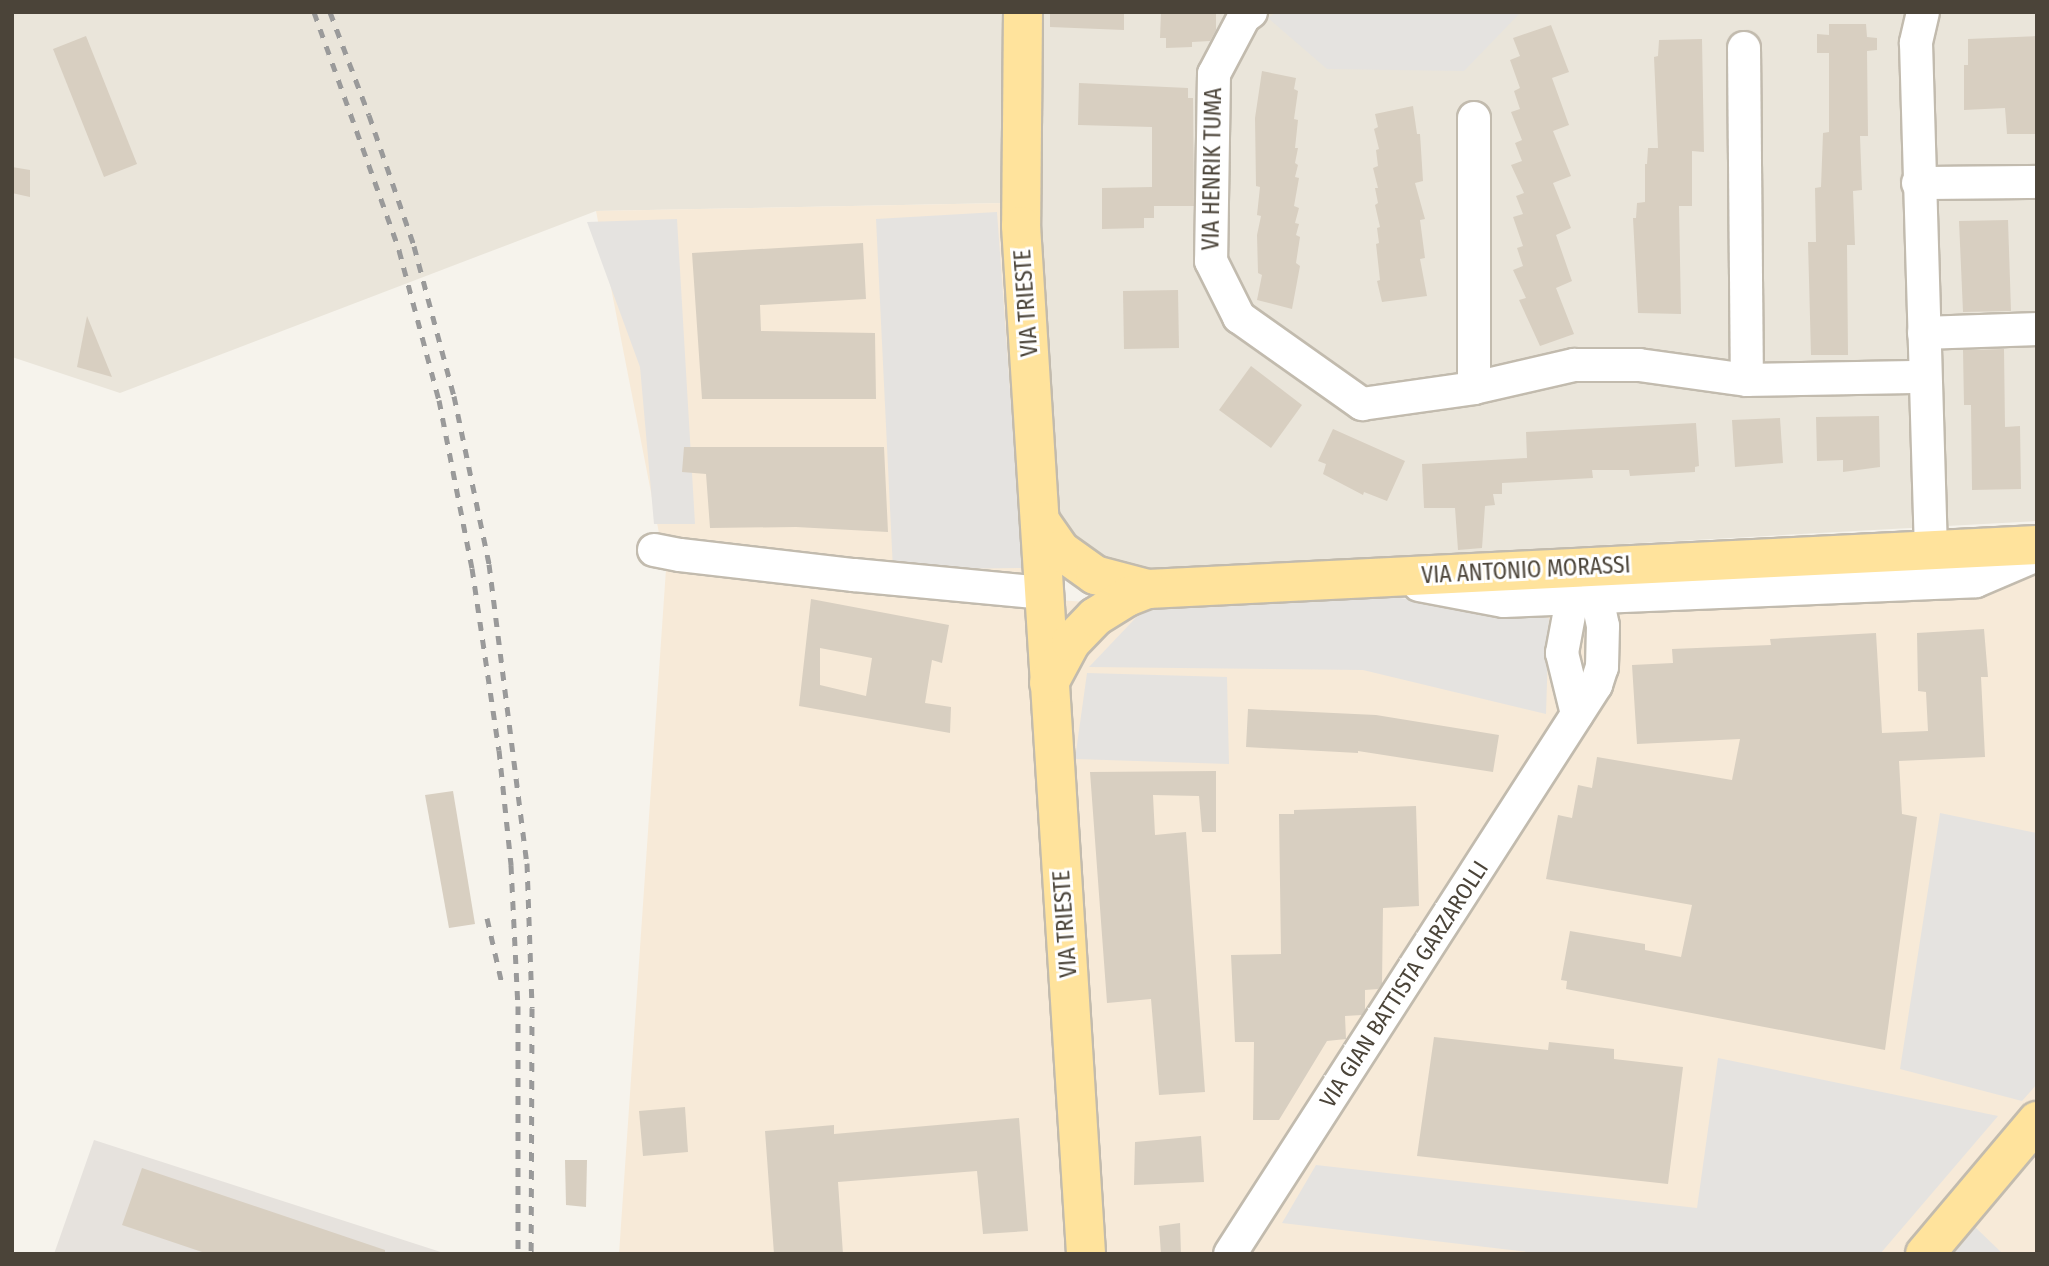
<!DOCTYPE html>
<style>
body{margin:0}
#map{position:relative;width:2049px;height:1266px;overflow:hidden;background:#f6f3ec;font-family:"Fira Sans Condensed",sans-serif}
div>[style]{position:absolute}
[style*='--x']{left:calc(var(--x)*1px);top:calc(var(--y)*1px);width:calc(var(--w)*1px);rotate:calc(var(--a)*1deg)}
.residential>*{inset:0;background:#eae5da}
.commercial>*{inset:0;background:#f7ead8}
.industrial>*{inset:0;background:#e6e2dd}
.parking>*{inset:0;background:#e5e3e0}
.building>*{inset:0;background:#d8cfc1}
.roads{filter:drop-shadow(2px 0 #c2bbae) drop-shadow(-2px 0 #c2bbae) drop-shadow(0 2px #c2bbae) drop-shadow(0 -2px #c2bbae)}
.minor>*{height:32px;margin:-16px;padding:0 16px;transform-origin:16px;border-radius:16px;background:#fff}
.major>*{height:38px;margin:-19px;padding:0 19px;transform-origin:19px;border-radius:19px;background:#ffe39c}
.rail>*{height:5px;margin-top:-2.5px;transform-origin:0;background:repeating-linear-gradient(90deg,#9a9a9a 0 9px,transparent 0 18px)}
span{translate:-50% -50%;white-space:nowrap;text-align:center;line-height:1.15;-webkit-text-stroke:6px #fff;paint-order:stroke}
.street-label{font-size:23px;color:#4b4439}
.frame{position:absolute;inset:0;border:14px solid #4b4439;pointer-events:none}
</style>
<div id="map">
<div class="residential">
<div style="clip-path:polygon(12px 12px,2037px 12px,2037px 521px,1136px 571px,1080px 545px,1055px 506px,1004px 203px,596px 211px,120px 393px,12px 357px)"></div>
</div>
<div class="commercial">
<div style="clip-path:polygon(1004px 203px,1027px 598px,1147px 606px,1982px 593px,2037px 569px,2037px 1254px,619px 1254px,666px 569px,596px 211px)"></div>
</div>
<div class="industrial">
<div style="clip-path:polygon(94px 1140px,447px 1254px,54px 1254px)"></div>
</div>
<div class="parking">
<div style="clip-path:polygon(1277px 12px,1521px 12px,1464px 71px,1327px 69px,1268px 18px)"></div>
<div style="clip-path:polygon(997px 212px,1023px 568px,893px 570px,876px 219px)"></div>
<div style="clip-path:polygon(677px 219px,695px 524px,654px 524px,640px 367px,587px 222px)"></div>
<div style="clip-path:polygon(1370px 594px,1549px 618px,1546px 714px,1363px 670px,1089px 667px,1147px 606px)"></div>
<div style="clip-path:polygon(1087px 673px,1227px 677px,1229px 764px,1075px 759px)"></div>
<div style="clip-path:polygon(1940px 813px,2037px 833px,2037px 1084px,2022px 1101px,1900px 1069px)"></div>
<div style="clip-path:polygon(1718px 1058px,1998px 1116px,1880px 1254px,1544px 1254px,1282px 1223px,1316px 1165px,1697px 1208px)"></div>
<div style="clip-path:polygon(1974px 1226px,2003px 1254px,1949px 1254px)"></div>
</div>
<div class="building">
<div style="clip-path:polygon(1050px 12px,1124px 12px,1124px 30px,1050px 27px)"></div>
<div style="clip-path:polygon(1161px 12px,1216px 12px,1216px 30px,1210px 41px,1192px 42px,1192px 47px,1166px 48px,1166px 38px,1160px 38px)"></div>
<div style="clip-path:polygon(1829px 24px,1866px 24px,1867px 37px,1877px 38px,1877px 50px,1867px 51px,1868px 136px,1860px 136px,1862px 190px,1853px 191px,1855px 245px,1847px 245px,1848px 355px,1811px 355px,1808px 242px,1816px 242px,1815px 188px,1821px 187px,1823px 133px,1829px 132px,1829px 53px,1817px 53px,1817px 34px,1829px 35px)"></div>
<div style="clip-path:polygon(1551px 25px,1569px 72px,1552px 78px,1569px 125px,1553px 131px,1571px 176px,1553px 183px,1571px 228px,1556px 235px,1572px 281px,1556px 288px,1574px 334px,1540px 346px,1519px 300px,1526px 298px,1513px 270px,1523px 266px,1517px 248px,1523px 246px,1513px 217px,1523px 214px,1516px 196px,1524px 193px,1511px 165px,1522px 161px,1515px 143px,1522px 140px,1511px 112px,1520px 109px,1514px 91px,1520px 88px,1510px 60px,1520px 56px,1513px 38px)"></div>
<div style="clip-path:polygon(86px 36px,137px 164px,104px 177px,53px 49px)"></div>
<div style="clip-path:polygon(2037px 36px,2037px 134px,2007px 134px,2005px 108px,1964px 110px,1964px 65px,1968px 65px,1968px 39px)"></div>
<div style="clip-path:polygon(1702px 39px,1704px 152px,1692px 151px,1692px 206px,1679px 206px,1681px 314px,1638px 313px,1633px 218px,1636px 218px,1637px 203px,1645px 202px,1645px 164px,1647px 164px,1648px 148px,1658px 148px,1654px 57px,1658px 56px,1659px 40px)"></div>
<div style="clip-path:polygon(1262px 71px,1296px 78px,1294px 89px,1298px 91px,1294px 119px,1298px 120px,1295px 148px,1298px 148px,1295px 163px,1298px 165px,1295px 177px,1299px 178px,1294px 206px,1299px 208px,1295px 223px,1299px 224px,1296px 235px,1300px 237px,1296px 263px,1300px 266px,1292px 309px,1257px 300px,1262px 275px,1258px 273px,1257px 235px,1261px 216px,1257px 215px,1260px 187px,1256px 186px,1255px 118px)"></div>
<div style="clip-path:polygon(1079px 83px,1188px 88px,1188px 98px,1193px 98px,1194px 206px,1154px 206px,1154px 218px,1144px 218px,1144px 228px,1102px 229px,1102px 188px,1152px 187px,1152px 127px,1078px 125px)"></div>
<div style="clip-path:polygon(1413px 106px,1417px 134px,1420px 134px,1423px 181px,1415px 183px,1425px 219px,1420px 220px,1425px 258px,1420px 259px,1427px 296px,1382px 302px,1377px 281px,1380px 280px,1376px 244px,1379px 243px,1377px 228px,1380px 227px,1375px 205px,1378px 203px,1375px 188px,1378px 188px,1373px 168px,1378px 166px,1376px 150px,1379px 149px,1374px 129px,1378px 127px,1375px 114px)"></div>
<div style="clip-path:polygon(12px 167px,30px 170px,30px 197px,12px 193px)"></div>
<div style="clip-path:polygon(2008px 220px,2011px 311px,1963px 312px,1959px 221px)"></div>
<div style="clip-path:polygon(863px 243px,866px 299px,760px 305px,761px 331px,875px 333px,876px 399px,702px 399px,692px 253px)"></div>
<div style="clip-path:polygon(1178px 290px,1179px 348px,1124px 349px,1123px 291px)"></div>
<div style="clip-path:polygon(87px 316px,112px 377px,77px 367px)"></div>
<div style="clip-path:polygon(2004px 349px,2005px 427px,2020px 426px,2021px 489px,1972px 490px,1971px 405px,1964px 405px,1963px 350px)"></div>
<div style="clip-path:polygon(1251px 366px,1302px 405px,1271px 448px,1219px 410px)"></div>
<div style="clip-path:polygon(1879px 416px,1880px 467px,1843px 472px,1843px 460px,1817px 461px,1816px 417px)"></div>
<div style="clip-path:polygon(1780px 418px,1783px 463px,1735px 467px,1732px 420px)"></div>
<div style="clip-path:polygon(1696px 423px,1699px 466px,1695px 467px,1695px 472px,1630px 476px,1629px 470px,1592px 470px,1593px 478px,1502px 483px,1502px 494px,1493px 494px,1495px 505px,1485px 506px,1482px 548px,1458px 550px,1455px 508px,1424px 508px,1422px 464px,1527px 458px,1526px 432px)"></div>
<div style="clip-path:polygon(1333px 429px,1405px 461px,1387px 501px,1364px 492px,1363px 495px,1323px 474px,1326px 464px,1318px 461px)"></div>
<div style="clip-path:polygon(684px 447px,884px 447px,888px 532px,796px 527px,710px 528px,706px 474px,682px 472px)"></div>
<div style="clip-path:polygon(evenodd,811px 599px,949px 625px,942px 663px,932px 660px,925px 703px,951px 707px,950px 733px,799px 706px,811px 599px,820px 648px,872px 658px,866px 696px,820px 685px,820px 648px)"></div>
<div style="clip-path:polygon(1984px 629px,1988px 677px,1981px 677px,1985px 757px,1899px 761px,1902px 814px,1917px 817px,1885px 1050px,1566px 989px,1567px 981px,1561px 980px,1570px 931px,1645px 944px,1645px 950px,1681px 957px,1692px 905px,1546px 879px,1558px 815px,1572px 818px,1578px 785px,1592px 788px,1597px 757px,1732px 780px,1740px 739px,1637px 744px,1632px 665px,1673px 663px,1672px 649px,1771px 645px,1770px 639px,1876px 633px,1882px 733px,1928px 731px,1926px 692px,1918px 691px,1917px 633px)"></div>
<div style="clip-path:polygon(1248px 709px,1376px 715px,1499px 735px,1493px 772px,1358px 751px,1358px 753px,1246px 747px)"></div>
<div style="clip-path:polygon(1216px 771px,1216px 832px,1202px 832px,1199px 796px,1153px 795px,1155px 835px,1186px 832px,1205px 1092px,1159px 1095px,1151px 999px,1107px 1003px,1090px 772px)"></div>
<div style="clip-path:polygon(453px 791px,475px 924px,449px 928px,425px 795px)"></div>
<div style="clip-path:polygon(1416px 806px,1419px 906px,1383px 908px,1382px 984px,1378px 989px,1365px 990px,1365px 1010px,1362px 1015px,1345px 1016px,1346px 1039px,1327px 1041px,1279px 1120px,1253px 1120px,1254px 1042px,1235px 1042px,1231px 955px,1281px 954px,1279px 814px,1294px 814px,1294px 810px)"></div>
<div style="clip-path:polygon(1434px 1037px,1548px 1050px,1549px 1042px,1614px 1049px,1614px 1059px,1683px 1067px,1668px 1184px,1417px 1156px)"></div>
<div style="clip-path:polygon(685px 1107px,688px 1152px,643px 1156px,639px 1111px)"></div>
<div style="clip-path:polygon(1019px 1118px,1028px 1231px,983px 1234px,977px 1171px,838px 1182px,843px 1254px,774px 1254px,765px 1131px,834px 1125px,834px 1134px)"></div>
<div style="clip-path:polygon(1201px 1136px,1204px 1182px,1134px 1185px,1135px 1142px)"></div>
<div style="clip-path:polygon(565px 1160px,587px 1160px,586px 1207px,566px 1205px)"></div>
<div style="clip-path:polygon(142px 1168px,385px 1250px,385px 1254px,208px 1254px,122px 1225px)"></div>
<div style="clip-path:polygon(1180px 1223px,1181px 1254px,1161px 1254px,1159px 1226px)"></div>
</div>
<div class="roads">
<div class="minor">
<div style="--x:1251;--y:12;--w:9;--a:144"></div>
<div style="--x:1244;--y:17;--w:64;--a:117.8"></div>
<div style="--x:1214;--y:74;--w:187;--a:90.9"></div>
<div style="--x:1211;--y:261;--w:63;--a:63.4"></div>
<div style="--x:1239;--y:317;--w:151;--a:35.3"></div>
<div style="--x:1362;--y:404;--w:113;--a:-8.1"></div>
<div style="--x:1474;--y:388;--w:103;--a:-13"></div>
<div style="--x:1574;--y:365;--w:65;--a:0"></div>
<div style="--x:1639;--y:365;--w:109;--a:7.9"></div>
<div style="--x:1747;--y:380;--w:178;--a:-1"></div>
<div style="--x:1923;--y:12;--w:32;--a:103"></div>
<div style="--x:1916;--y:43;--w:507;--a:88.31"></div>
<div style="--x:1744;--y:48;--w:332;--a:89.5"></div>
<div style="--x:1474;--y:118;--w:270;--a:90"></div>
<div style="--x:1918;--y:183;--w:119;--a:-0.5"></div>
<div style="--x:1924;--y:333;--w:113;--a:-2"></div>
<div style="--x:654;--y:550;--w:26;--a:11"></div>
<div style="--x:680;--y:555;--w:175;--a:6.6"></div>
<div style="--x:854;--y:575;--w:192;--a:5.4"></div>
<div style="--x:1419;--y:585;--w:86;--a:10.7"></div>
<div style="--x:1504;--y:601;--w:472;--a:-2.4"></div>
<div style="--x:1976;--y:581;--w:66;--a:-23.1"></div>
<div style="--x:1572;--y:599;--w:55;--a:100.5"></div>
<div style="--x:1562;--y:653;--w:63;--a:76.2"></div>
<div style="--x:1230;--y:1254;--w:677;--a:-57.25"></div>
<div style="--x:1596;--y:685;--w:19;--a:-72"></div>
<div style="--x:1602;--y:667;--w:41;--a:-88.6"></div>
<div style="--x:1603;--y:626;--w:30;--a:-102"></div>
</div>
<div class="major">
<div style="--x:1023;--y:12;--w:214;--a:90.5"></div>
<div style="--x:1021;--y:226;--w:1030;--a:86.38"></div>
<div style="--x:1040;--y:521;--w:35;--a:55"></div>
<div style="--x:1060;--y:550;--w:43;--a:35.5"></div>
<div style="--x:1095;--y:575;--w:55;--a:14.8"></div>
<div style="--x:1148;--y:589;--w:890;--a:-2.83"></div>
<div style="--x:1049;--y:683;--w:47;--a:-61.8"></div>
<div style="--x:1071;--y:642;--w:35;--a:-46"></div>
<div style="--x:1095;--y:617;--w:38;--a:-32"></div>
<div style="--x:1127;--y:597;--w:22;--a:-21"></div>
<div style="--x:1925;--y:1254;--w:174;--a:-49.9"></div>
</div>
</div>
<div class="rail">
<div style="--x:314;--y:12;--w:253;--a:70.3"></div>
<div style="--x:399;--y:250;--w:155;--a:75.1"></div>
<div style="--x:439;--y:400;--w:171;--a:78.9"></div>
<div style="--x:472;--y:568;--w:184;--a:81.6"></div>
<div style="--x:499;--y:750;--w:116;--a:84"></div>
<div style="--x:511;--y:865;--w:141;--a:87.2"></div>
<div style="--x:518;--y:1006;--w:248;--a:90"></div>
<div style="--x:330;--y:12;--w:110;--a:69.3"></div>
<div style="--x:369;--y:115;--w:139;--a:71"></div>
<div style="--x:414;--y:246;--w:155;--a:75.1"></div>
<div style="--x:454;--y:396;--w:172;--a:78.2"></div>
<div style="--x:489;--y:564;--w:301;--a:82.8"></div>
<div style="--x:527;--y:863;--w:145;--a:88"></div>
<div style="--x:532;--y:1008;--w:246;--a:90.2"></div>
<div style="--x:487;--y:918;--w:68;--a:77.2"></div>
</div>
<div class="street-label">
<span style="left:1212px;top:169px;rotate:-89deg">VIA HENRIK TUMA</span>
<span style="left:1026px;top:303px;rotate:-94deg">VIA TRIESTE</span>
<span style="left:1526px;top:570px;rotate:-3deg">VIA ANTONIO MORASSI</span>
<span style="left:1065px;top:924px;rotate:-94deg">VIA TRIESTE</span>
<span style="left:1404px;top:984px;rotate:-57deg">VIA GIAN BATTISTA GARZAROLLI</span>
</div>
<div class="frame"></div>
</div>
